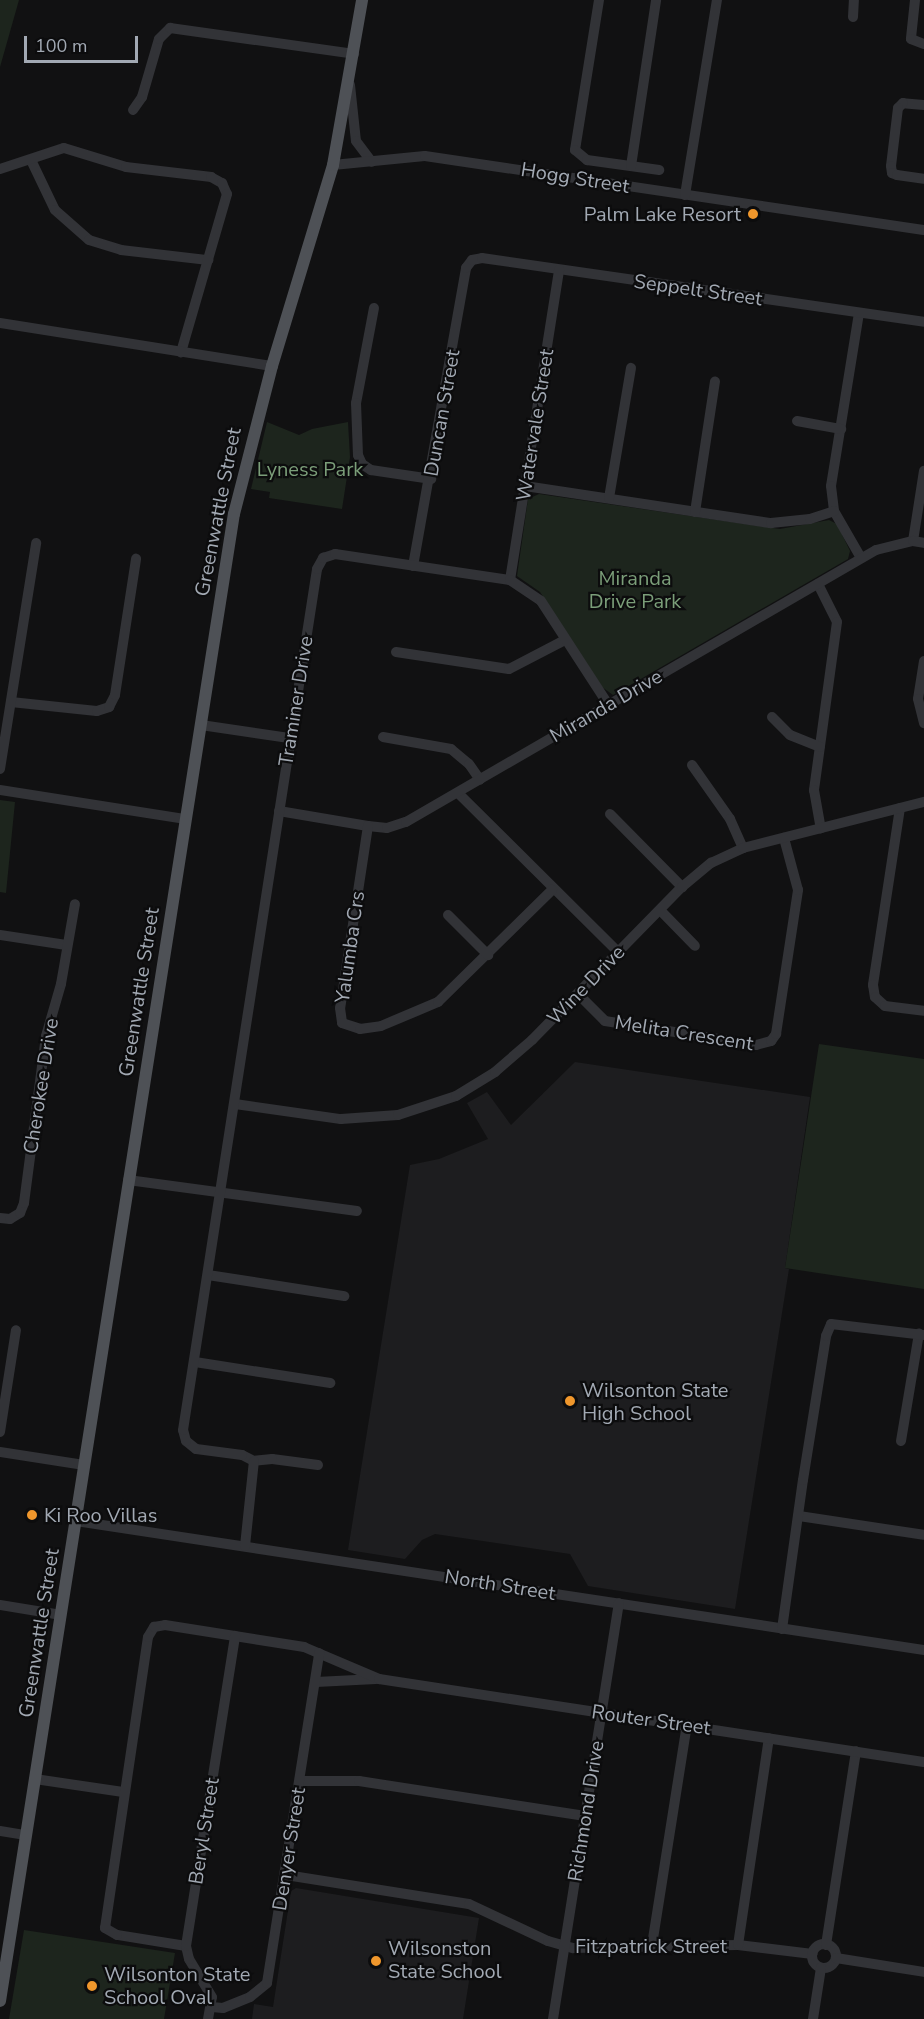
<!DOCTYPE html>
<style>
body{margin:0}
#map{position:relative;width:924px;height:2019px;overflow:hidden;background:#111112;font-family:"Nunito Sans",sans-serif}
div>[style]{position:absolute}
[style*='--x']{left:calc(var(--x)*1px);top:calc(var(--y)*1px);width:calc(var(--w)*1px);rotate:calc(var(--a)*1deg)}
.built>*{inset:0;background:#1d1d1f}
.green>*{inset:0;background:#1d251d}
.minor>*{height:10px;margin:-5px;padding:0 5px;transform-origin:5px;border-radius:5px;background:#323337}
.minor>.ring{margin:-5px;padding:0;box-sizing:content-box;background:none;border:10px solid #323337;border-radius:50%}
.major>*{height:12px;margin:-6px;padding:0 6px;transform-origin:6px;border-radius:6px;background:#4e5156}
.dots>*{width:16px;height:16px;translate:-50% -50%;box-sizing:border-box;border:3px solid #0c0c0d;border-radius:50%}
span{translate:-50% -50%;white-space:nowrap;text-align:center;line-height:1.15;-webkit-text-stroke:4.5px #0c0c0d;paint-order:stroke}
.street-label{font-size:20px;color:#a2a9b3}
.poi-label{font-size:20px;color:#a2a9b3}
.right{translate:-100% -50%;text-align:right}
.left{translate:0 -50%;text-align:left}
.park-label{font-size:20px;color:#7b9e79}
.scale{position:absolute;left:24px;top:36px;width:114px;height:27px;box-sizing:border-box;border:3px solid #a2a9b3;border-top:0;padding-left:8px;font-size:18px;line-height:21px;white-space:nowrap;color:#a2a9b3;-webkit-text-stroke:4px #0c0c0d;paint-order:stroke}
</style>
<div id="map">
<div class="built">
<div style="clip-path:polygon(575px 1062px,810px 1097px,785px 1268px,789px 1269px,735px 1609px,588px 1586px,570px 1554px,435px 1534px,422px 1540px,405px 1559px,348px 1550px,410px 1165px,439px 1159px,488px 1139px,467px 1103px,487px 1092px,511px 1125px)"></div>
<div style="clip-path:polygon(296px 1888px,479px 1918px,463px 2019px,252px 2019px,254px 2004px,273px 2007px,291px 1891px)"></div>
</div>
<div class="green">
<div style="clip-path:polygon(0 0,19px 0,0 67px)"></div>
<div style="clip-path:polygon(267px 422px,299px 435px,312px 429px,348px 422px,350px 457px,342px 509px,269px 498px,270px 492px,251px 489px)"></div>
<div style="clip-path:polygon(539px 494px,780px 529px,829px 520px,837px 524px,850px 551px,848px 559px,613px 695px,602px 687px,540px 592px,517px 576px,528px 499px)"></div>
<div style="clip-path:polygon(0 800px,15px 802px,6px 893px,0 892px)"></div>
<div style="clip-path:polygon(819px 1044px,924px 1059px,924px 1289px,785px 1268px)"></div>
<div style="clip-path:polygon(24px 1930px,175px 1953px,164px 2019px,9px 2019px)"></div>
</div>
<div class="minor">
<div style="--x:599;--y:0;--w:152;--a:99.1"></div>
<div style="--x:575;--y:150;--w:16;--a:40"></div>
<div style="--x:587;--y:160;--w:73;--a:7.9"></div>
<div style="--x:915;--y:0;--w:39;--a:96"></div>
<div style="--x:911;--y:39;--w:14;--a:21"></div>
<div style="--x:853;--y:17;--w:17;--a:-87"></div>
<div style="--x:350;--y:85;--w:56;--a:83.9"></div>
<div style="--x:356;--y:141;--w:26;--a:53"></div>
<div style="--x:924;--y:105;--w:21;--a:-175"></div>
<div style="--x:903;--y:103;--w:7;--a:135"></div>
<div style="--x:898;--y:108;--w:58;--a:96.9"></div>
<div style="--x:891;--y:166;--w:7;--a:82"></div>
<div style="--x:892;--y:173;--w:5;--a:22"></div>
<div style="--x:897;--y:175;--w:27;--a:8"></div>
<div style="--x:133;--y:110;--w:16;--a:-55"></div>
<div style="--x:142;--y:97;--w:60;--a:-73.7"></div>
<div style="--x:159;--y:39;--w:16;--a:-45"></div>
<div style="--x:170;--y:28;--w:186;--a:8"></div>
<div style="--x:31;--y:160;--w:55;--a:64.4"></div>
<div style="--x:55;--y:210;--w:45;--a:41.4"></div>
<div style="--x:89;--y:240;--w:34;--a:17"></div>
<div style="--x:121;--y:250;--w:88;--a:6.6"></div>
<div style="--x:333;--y:165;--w:92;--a:-5.6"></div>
<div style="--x:425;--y:156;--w:504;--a:8.44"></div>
<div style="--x:631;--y:166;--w:168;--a:-81.4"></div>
<div style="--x:0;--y:169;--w:67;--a:-18.2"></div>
<div style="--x:64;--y:148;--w:65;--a:17"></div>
<div style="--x:126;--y:167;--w:86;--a:6.7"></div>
<div style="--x:211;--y:177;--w:13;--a:29"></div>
<div style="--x:222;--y:183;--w:12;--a:66"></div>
<div style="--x:227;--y:194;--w:165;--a:106.2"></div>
<div style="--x:685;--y:195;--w:198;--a:-80.7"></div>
<div style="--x:374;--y:308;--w:97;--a:100.7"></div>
<div style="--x:356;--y:403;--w:52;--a:87.8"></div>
<div style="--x:358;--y:455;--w:10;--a:66"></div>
<div style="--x:362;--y:464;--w:11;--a:34"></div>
<div style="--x:371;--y:470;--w:61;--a:8.5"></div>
<div style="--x:859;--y:313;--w:175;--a:99.2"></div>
<div style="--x:831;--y:486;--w:25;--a:83"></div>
<div style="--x:834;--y:511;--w:54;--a:60.1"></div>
<div style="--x:0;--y:323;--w:275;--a:9"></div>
<div style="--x:797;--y:421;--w:45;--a:10.3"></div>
<div style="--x:525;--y:486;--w:249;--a:8.6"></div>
<div style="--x:771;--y:523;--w:39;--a:-6"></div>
<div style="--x:810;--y:519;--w:25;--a:-18"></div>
<div style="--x:609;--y:498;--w:132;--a:-80.4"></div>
<div style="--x:695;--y:512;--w:132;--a:-81.3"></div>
<div style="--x:913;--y:541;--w:71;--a:-81.1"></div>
<div style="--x:413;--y:566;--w:303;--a:-79.9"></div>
<div style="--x:466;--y:268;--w:10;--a:-53"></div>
<div style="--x:472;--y:260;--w:10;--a:-11"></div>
<div style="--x:482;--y:258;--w:447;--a:8.2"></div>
<div style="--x:510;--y:580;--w:314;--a:-81"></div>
<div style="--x:818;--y:584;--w:42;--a:63.4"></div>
<div style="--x:837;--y:622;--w:170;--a:97.8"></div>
<div style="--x:814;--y:790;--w:39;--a:80"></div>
<div style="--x:396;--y:652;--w:114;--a:8.6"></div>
<div style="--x:509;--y:669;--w:63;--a:-27.4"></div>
<div style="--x:924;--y:661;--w:38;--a:99"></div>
<div style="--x:918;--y:699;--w:25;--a:76"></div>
<div style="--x:11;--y:702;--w:86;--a:6"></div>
<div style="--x:97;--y:711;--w:13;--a:-18"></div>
<div style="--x:109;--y:707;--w:13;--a:-63"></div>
<div style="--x:115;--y:695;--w:138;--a:-81.2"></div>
<div style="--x:772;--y:717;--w:25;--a:45"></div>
<div style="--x:790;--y:735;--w:32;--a:22"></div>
<div style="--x:201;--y:725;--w:89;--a:8.4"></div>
<div style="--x:383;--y:737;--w:69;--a:10"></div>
<div style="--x:451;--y:749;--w:23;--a:40"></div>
<div style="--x:469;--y:764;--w:19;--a:55"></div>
<div style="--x:692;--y:765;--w:66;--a:54.9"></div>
<div style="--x:730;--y:819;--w:32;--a:66"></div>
<div style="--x:0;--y:769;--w:229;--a:-80.9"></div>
<div style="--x:0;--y:790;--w:188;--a:8.9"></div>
<div style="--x:458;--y:793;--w:226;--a:44.8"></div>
<div style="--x:900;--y:808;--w:179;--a:98.7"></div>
<div style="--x:873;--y:985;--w:12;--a:81"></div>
<div style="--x:875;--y:997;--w:13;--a:42"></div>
<div style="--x:885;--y:1006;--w:39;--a:7"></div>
<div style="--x:279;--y:811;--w:90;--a:9.6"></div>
<div style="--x:368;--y:826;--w:19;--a:6"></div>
<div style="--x:387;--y:828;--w:20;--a:-18"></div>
<div style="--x:406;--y:822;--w:543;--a:-30.06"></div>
<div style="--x:876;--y:550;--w:38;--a:-14"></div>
<div style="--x:913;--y:541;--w:11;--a:10"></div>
<div style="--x:610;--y:814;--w:103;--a:45.4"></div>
<div style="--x:368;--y:826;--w:184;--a:98.7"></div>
<div style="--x:340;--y:1008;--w:15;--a:82"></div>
<div style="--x:342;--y:1023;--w:19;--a:18"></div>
<div style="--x:360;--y:1029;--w:21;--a:-8"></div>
<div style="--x:381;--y:1026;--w:62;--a:-22.8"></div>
<div style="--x:438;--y:1002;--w:160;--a:-44.5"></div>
<div style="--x:660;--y:910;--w:50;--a:45.8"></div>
<div style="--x:448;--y:915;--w:57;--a:45"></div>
<div style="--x:0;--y:935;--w:67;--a:8.6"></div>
<div style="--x:578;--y:994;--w:38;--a:45"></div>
<div style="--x:605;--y:1021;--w:153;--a:9"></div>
<div style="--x:756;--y:1045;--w:16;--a:-15"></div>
<div style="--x:771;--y:1041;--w:9;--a:-54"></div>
<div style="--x:776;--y:1034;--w:146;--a:-81.3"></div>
<div style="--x:798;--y:890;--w:54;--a:-105.1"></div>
<div style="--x:235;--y:1104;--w:107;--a:8.1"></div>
<div style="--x:341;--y:1119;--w:57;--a:-4"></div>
<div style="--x:398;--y:1115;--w:61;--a:-18.1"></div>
<div style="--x:456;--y:1096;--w:46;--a:-31.6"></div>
<div style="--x:495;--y:1072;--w:49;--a:-40.9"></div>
<div style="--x:532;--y:1040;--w:214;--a:-45.6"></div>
<div style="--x:682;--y:887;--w:38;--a:-40"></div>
<div style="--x:711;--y:863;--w:35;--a:-25"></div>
<div style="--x:743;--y:848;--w:187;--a:-14.3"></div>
<div style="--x:128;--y:1180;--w:231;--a:7.7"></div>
<div style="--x:0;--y:1218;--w:10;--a:6"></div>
<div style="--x:10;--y:1219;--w:12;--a:-31"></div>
<div style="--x:20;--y:1213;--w:11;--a:-68"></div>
<div style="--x:24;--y:1203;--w:168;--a:-82.5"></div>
<div style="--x:46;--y:1036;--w:54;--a:-73.9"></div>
<div style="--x:61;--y:984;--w:81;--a:-80.1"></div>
<div style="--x:208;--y:1275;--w:138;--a:8.8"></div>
<div style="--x:195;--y:1362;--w:137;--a:8.8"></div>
<div style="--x:0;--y:1432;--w:103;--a:-81.1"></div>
<div style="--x:901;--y:1441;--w:109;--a:-80.5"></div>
<div style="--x:0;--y:1452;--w:85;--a:8.8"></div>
<div style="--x:318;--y:1465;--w:46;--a:-172.6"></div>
<div style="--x:272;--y:1459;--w:18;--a:174"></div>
<div style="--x:254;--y:1461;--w:13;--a:-153"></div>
<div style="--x:242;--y:1455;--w:46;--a:-172.6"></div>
<div style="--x:196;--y:1449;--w:13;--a:-141"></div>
<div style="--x:186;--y:1441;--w:11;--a:-105"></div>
<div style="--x:183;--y:1430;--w:871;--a:-81.15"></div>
<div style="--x:317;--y:569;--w:13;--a:-61"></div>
<div style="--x:323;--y:558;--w:13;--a:-18"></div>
<div style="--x:335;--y:554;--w:177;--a:8.5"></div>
<div style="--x:510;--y:580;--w:37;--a:34"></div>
<div style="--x:541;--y:601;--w:123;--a:57"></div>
<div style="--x:799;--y:1516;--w:126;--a:8.6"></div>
<div style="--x:76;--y:1521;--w:858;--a:8.65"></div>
<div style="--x:245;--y:1546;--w:85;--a:-84"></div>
<div style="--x:0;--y:1605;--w:62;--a:9.3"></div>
<div style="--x:782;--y:1629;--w:150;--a:-82"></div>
<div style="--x:803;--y:1480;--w:146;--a:-80.9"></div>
<div style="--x:826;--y:1336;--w:13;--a:-67"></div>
<div style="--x:831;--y:1324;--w:94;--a:6.7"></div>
<div style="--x:316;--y:1682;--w:60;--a:-2.9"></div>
<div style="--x:35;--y:1779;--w:89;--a:8.4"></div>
<div style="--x:300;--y:1781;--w:59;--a:0"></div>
<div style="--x:359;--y:1781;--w:229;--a:8.8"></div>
<div style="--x:0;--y:1831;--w:26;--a:9"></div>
<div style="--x:286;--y:1875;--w:185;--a:9"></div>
<div style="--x:469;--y:1904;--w:87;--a:25.1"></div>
<div style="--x:548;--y:1941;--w:26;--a:16"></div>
<div style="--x:573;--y:1948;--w:165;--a:-1"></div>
<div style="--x:738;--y:1945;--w:75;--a:6.9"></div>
<div class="ring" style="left:812px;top:1944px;width:14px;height:14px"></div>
<div style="--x:652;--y:1945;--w:223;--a:-81"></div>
<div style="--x:738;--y:1945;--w:209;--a:-81.5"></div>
<div style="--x:826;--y:1945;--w:196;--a:-81.2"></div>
<div style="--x:186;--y:1946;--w:70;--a:-170.9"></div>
<div style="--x:117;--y:1935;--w:14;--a:-150"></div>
<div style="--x:105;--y:1928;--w:294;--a:-81.6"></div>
<div style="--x:148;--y:1637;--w:12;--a:-59"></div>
<div style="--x:154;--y:1627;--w:11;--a:-10"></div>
<div style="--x:165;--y:1625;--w:141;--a:9"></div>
<div style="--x:304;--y:1647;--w:82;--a:23.1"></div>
<div style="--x:379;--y:1679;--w:551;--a:8.66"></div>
<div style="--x:836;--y:1958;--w:89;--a:9"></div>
<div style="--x:212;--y:2007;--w:11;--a:5"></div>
<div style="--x:223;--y:2008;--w:29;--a:-22"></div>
<div style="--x:250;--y:1997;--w:22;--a:-39"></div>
<div style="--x:267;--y:1983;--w:334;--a:-81"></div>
<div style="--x:208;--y:2019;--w:22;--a:-80"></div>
<div style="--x:212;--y:1997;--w:44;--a:-121.2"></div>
<div style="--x:189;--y:1959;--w:13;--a:-103"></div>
<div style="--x:186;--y:1946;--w:314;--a:-81"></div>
<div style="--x:553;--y:2019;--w:421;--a:-81"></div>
<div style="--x:813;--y:2019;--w:52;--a:-81.1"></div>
</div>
<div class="major">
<div style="--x:0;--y:2001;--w:1505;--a:-81.06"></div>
<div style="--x:234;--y:514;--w:153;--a:-75.6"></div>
<div style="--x:272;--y:366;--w:210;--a:-73.1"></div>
<div style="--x:333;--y:165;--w:168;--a:-80"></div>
</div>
<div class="dots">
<div style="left:753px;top:214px;background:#f0972c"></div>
<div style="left:570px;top:1401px;background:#f0972c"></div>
<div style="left:32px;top:1515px;background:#f0972c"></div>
<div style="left:376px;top:1961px;background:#f0972c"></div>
<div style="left:92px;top:1986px;background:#f0972c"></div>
</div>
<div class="street-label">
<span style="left:575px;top:178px;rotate:9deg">Hogg Street</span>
<span style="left:698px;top:290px;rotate:8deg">Seppelt Street</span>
<span style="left:442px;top:413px;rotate:-80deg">Duncan Street</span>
<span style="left:535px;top:425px;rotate:-81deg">Watervale Street</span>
<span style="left:218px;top:512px;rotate:-79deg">Greenwattle Street</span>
<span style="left:296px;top:701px;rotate:-81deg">Traminer Drive</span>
<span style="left:606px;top:706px;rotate:-30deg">Miranda Drive</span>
<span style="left:350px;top:947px;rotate:-82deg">Yalumba Crs</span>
<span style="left:586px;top:985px;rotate:-46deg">Wine Drive</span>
<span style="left:139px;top:992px;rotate:-81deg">Greenwattle Street</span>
<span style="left:684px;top:1033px;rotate:9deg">Melita Crescent</span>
<span style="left:41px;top:1086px;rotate:-81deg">Cherokee Drive</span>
<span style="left:500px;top:1585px;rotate:9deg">North Street</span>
<span style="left:39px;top:1633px;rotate:-81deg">Greenwattle Street</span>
<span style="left:651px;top:1720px;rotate:8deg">Router Street</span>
<span style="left:586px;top:1811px;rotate:-81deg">Richmond Drive</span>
<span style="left:204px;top:1831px;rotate:-81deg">Beryl Street</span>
<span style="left:289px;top:1849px;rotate:-81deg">Denyer Street</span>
<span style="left:651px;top:1946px">Fitzpatrick Street</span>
</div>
<div class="poi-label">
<span class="right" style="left:741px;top:214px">Palm Lake Resort</span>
<span class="left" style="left:582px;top:1402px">Wilsonton State<br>High School</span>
<span class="left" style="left:44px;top:1515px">Ki Roo Villas</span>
<span class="left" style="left:388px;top:1960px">Wilsonston<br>State School</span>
<span class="left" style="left:104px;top:1986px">Wilsonton State<br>School Oval</span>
</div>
<div class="park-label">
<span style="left:310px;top:469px">Lyness Park</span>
<span style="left:635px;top:590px">Miranda<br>Drive Park</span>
</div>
<div class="scale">100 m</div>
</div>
